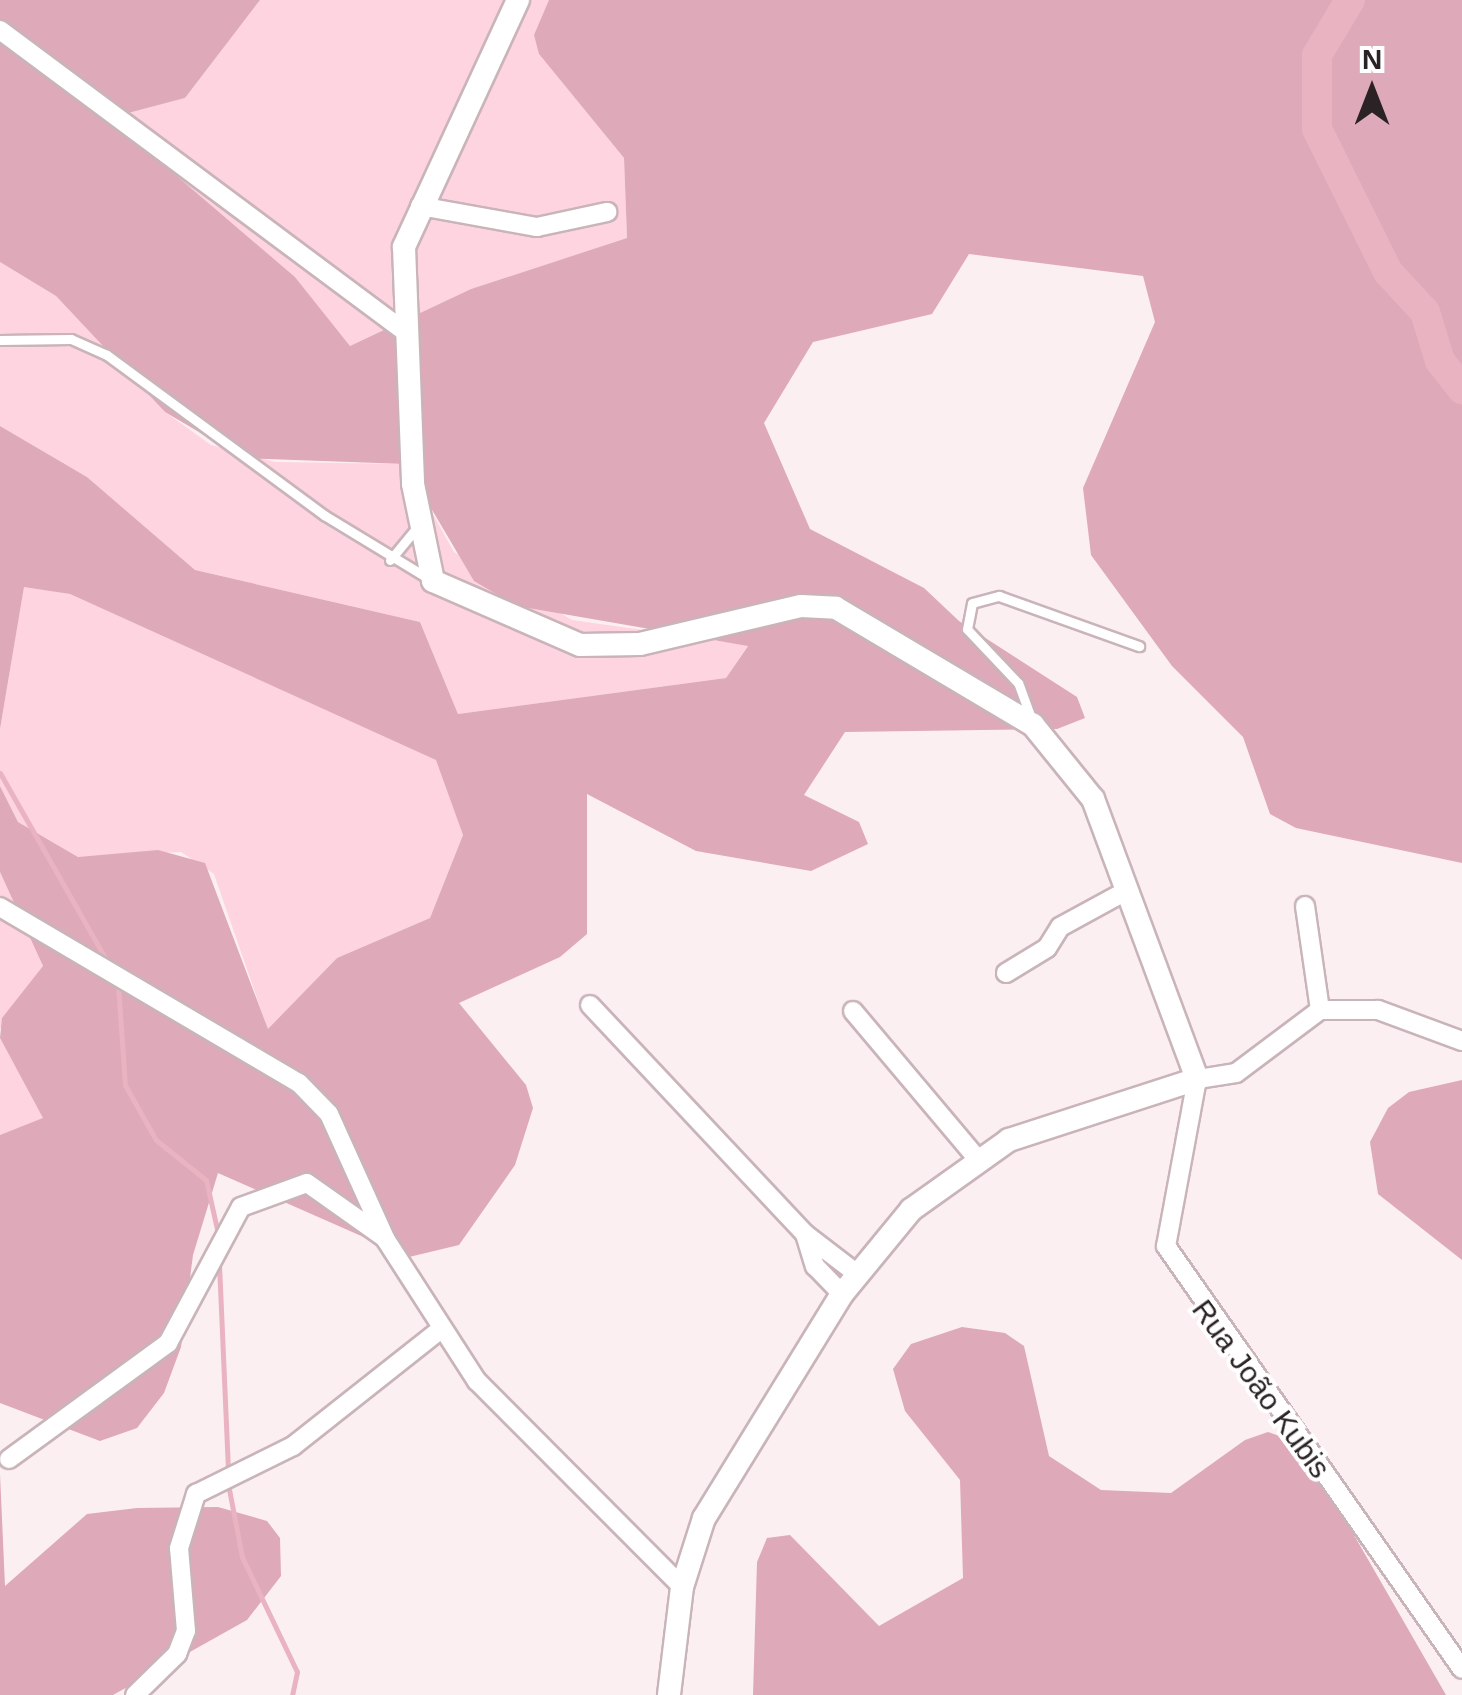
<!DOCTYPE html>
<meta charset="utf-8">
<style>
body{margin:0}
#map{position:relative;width:1462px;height:1695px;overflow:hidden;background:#fceff2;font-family:Arial,sans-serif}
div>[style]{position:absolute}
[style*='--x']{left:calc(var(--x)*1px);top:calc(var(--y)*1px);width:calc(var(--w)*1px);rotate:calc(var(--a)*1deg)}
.green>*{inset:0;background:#fdd4df}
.forest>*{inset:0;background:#dea9b8}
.stream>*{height:5px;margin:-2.5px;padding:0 2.5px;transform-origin:2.5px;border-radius:2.5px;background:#e9b3c2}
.river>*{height:30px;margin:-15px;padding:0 15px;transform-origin:15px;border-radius:15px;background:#e9b3c2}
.roads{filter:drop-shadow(2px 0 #c9b4b9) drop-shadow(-2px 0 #c9b4b9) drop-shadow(0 2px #c9b4b9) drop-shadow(0 -2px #c9b4b9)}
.service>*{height:9px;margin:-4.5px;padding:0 4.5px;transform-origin:4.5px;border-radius:4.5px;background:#fff}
.minor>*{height:18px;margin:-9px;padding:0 9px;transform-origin:9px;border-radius:9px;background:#fff}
.tertiary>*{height:22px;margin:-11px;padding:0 11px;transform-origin:11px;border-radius:11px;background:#fff}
span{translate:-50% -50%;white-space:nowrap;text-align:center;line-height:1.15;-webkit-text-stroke:8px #fff;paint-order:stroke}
.street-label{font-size:30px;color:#2a2224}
.north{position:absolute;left:1322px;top:40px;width:100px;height:100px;-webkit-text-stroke:8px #fff;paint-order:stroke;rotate:0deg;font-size:28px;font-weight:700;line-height:40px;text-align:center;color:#2a2224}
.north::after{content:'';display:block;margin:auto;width:35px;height:45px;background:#2a2224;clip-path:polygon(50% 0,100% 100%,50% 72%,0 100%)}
</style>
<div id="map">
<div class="green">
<div style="clip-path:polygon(260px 0,549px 0,539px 54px,624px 158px,627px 238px,471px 289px,350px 346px,295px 277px,108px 118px,185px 98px)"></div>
<div style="clip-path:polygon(0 262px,56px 296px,165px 412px,211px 445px,275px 462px,405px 464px,454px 552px,572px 620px,748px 645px,726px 678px,458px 714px,420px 622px,195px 570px,87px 477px,0 426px)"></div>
<div style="clip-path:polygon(24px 586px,70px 594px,437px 760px,463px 835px,430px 918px,337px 958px,268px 1030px,214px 874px,181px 852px,78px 857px,18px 822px,0 786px,0 729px)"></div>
<div style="clip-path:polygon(0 872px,43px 966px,0 1029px)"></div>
<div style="clip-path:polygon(0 1038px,44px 1119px,0 1135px)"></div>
</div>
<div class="forest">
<div style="clip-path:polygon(0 0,260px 0,185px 98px,109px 118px,295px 277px,350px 346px,471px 289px,627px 238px,624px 158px,539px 54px,534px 35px,549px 0,1462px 0,1462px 863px,1296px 828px,1270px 814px,1243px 737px,1172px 666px,1091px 555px,1083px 488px,1155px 322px,1143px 276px,969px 254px,932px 314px,813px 342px,764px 423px,810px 529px,924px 588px,959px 621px,1077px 697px,1085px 718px,1057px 729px,845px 732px,804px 795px,859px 822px,868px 844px,811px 871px,696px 851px,587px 794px,587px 934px,560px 957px,459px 1003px,526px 1085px,533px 1108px,515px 1165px,459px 1245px,409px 1257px,218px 1173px,193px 1255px,181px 1347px,164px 1393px,137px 1428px,100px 1441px,0 1403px,0 1135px,43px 1118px,0 1038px,2px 1018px,43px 966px,0 872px,0 786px,18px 822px,78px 857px,158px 850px,205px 863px,268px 1029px,337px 958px,430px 918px,463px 835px,436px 760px,70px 594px,24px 587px,0 729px,0 426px,87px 477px,195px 570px,420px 622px,458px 714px,726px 678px,748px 646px,517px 606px,474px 581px,405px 464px,243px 458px,165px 412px,56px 296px,0 262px)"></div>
<div style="clip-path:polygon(1462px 1080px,1462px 1260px,1378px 1194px,1370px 1142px,1388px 1108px,1409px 1092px)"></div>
<div style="clip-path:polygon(962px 1327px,1005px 1333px,1024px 1346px,1049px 1456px,1101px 1490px,1171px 1493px,1245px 1440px,1268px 1432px,1301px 1443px,1446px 1695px,753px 1695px,757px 1562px,767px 1538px,790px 1535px,879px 1626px,963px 1578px,960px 1480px,905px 1411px,893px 1369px,911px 1344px)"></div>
<div style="clip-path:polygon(0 1474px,5px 1586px,87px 1514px,137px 1508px,218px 1507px,267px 1521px,280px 1538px,281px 1576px,247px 1620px,113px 1695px,0 1695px)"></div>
</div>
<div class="stream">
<div style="--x:0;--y:773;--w:216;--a:60.4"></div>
<div style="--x:118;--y:985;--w:100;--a:86"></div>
<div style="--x:125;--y:1085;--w:63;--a:60.6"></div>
<div style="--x:156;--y:1140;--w:64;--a:38.7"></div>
<div style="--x:206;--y:1180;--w:59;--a:77.4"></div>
<div style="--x:219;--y:1264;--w:209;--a:87.5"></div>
<div style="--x:228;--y:1484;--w:74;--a:79.1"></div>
<div style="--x:242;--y:1557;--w:127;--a:64.4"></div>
<div style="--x:297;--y:1672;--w:24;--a:102"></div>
</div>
<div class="river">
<div style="--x:1350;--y:0;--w:64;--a:121"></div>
<div style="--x:1317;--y:55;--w:74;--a:90"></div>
<div style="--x:1317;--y:129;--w:160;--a:63.6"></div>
<div style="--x:1388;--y:272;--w:54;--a:47.2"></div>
<div style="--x:1425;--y:312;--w:51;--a:73"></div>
<div style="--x:1440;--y:361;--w:36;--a:52"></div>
</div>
<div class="roads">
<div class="service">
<div style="--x:0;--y:340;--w:71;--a:-0.8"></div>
<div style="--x:71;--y:339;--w:39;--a:24"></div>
<div style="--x:107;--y:355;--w:270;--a:36.4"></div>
<div style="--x:324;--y:515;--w:125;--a:31.3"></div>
<div style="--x:390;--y:560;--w:44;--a:-50.5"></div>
<div style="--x:1031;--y:718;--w:37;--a:-110"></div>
<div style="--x:1018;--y:683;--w:74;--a:-133.4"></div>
<div style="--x:967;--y:629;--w:26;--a:-79"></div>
<div style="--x:972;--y:603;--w:28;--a:-15"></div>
<div style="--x:999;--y:596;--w:149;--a:19.7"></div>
</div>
<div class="minor">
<div style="--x:0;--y:30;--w:504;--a:36.69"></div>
<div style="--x:420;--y:206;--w:119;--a:10.2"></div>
<div style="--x:537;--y:227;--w:72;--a:-12.1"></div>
<div style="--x:1305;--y:906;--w:105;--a:81.8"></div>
<div style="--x:0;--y:907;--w:347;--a:30.5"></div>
<div style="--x:299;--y:1083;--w:43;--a:45.9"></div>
<div style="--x:329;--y:1114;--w:138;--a:65.7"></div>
<div style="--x:386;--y:1240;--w:168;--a:57.2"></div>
<div style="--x:477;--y:1381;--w:291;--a:45.1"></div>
<div style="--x:1006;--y:973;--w:48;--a:-31.4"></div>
<div style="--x:1047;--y:948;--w:25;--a:-58"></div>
<div style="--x:1060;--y:927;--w:77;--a:-28.6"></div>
<div style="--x:590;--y:1005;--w:314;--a:46.8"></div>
<div style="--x:805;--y:1234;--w:64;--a:37.4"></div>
<div style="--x:853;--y:1011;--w:191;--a:49.9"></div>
<div style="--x:1462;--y:1041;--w:90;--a:-159.7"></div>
<div style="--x:1378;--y:1010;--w:58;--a:180"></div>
<div style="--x:1320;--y:1010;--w:105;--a:143.1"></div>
<div style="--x:1236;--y:1073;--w:39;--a:171"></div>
<div style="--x:1197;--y:1079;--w:170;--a:100.5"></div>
<div style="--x:1166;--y:1246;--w:516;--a:55.02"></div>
<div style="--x:805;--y:1234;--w:34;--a:73"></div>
<div style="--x:815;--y:1266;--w:39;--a:46"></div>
<div style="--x:9;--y:1459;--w:197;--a:-36.1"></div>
<div style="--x:168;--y:1343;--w:154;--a:-61.8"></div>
<div style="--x:241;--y:1207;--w:70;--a:-20"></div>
<div style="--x:307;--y:1183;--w:92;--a:35.2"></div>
<div style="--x:135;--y:1695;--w:59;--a:-44.3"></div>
<div style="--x:177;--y:1654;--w:25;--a:-69"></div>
<div style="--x:186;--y:1631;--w:83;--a:-94.8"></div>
<div style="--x:179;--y:1548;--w:57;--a:-72.5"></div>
<div style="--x:196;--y:1494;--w:108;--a:-26.3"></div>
<div style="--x:293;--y:1446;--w:189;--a:-38.3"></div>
</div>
<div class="tertiary">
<div style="--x:518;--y:0;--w:272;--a:114.8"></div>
<div style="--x:404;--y:247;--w:237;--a:87.8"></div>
<div style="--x:413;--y:484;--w:99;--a:78.3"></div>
<div style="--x:433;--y:581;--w:160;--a:23.5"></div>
<div style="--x:580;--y:645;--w:60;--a:-1"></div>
<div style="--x:640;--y:644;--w:165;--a:-13.3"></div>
<div style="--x:801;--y:606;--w:35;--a:3"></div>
<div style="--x:836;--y:608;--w:229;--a:30.7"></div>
<div style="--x:1033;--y:725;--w:95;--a:51"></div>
<div style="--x:1093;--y:799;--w:299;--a:69.6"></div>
<div style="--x:1197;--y:1079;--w:198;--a:162"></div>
<div style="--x:1009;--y:1140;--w:120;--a:144.5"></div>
<div style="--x:911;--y:1210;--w:109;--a:129.4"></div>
<div style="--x:842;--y:1294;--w:263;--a:121.6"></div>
<div style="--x:704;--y:1518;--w:72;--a:107.7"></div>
<div style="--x:682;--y:1587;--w:109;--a:96.9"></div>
</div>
</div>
<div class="street-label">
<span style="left:1261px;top:1389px;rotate:54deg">Rua João Kubis</span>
</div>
<div class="north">N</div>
</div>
